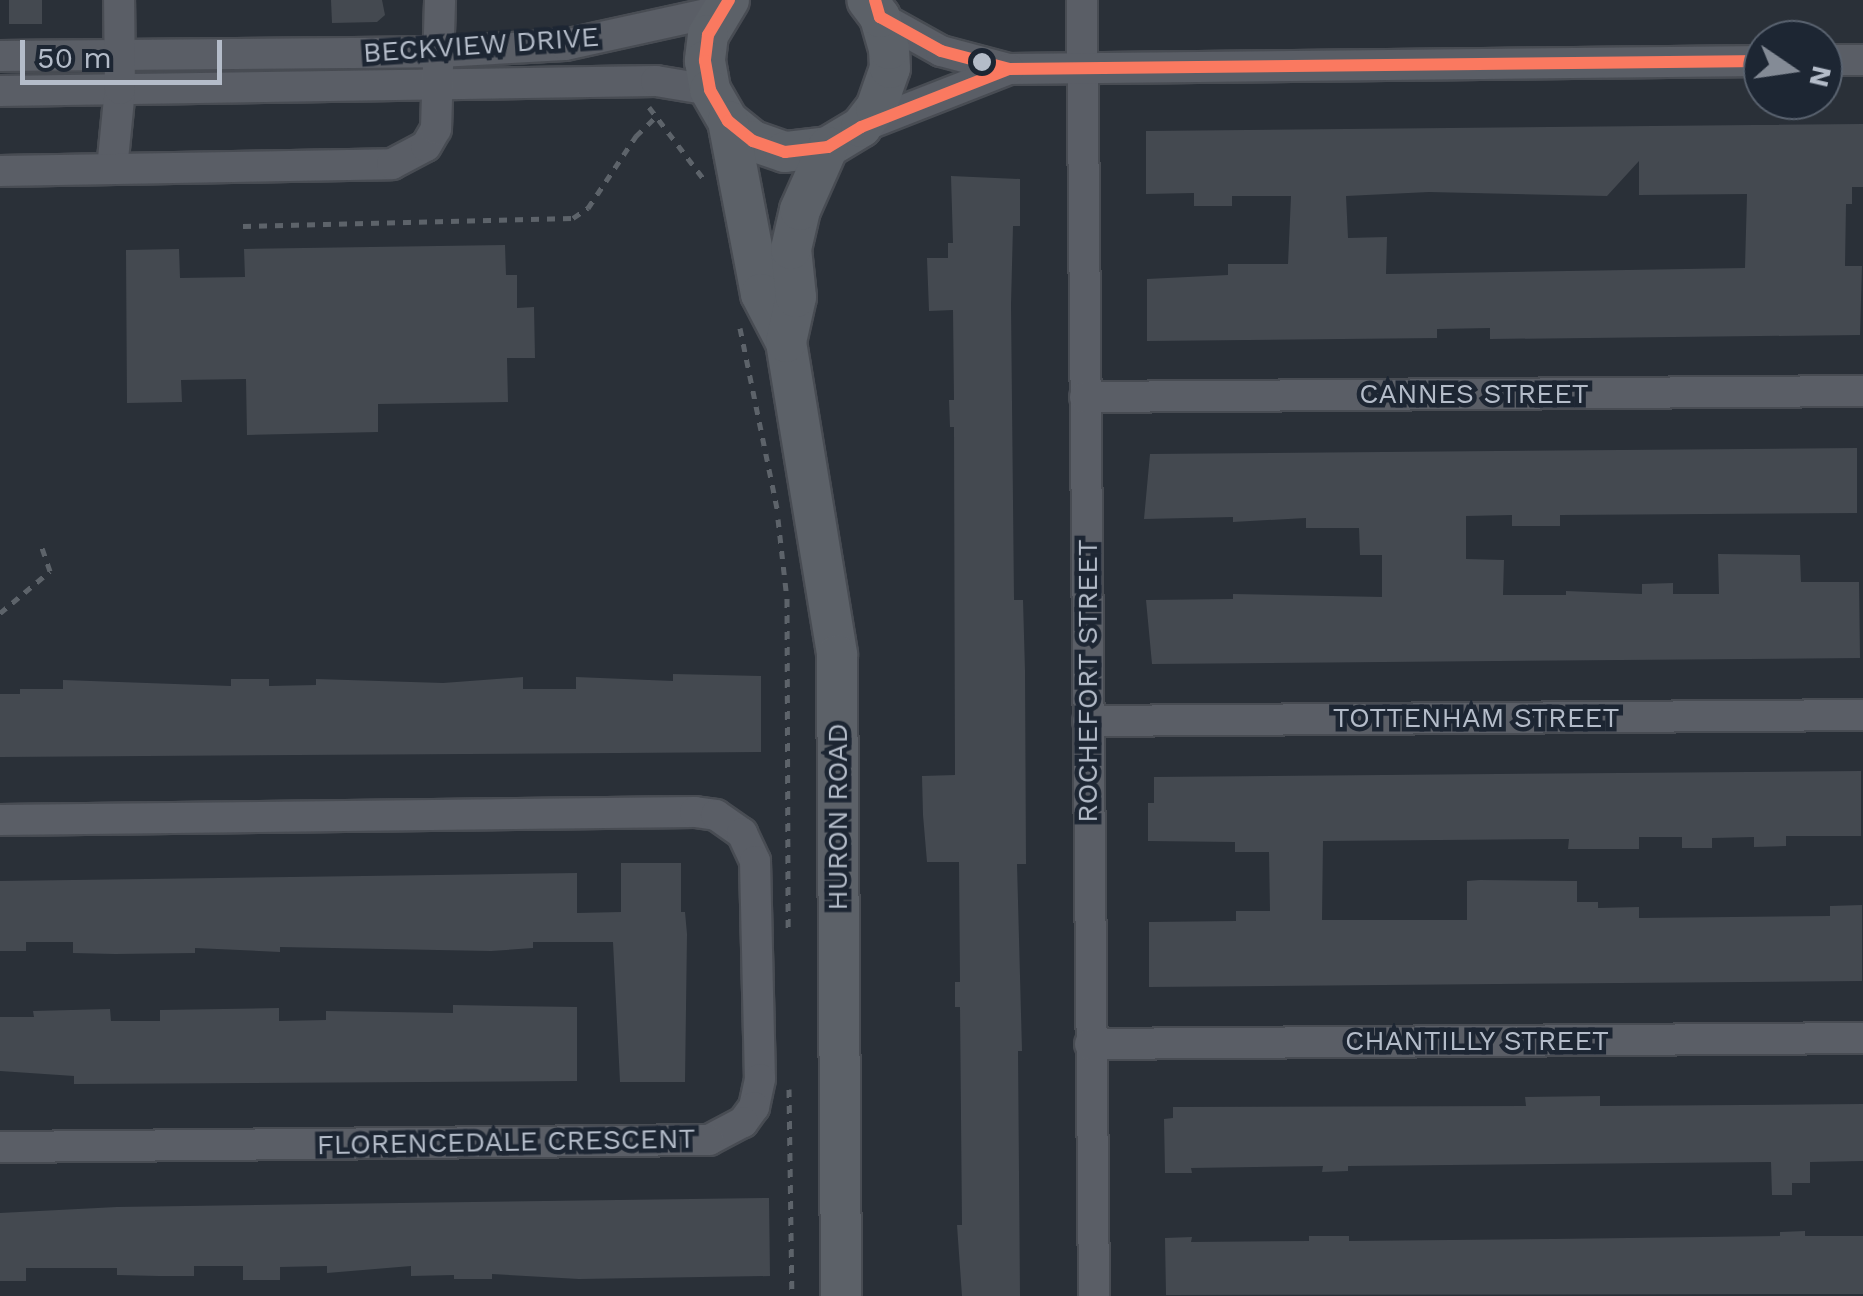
<!DOCTYPE html>
<style>
body{margin:0}
#map{position:relative;width:1863px;height:1296px;overflow:hidden;background:#2a3038;font-family:"Work Sans",sans-serif}
div>[style]{position:absolute}
[style*='--x']{left:calc(var(--x)*1px);top:calc(var(--y)*1px);width:calc(var(--w)*1px);rotate:calc(var(--a)*1deg)}
.building>*{inset:0;background:#444950}
.path>*{height:5px;margin-top:-2.5px;transform-origin:0;background:repeating-linear-gradient(90deg,#5d636a 0 8px,transparent 0 16px)}
.roads{filter:drop-shadow(2px 0 #484c53) drop-shadow(-2px 0 #484c53) drop-shadow(0 2px #484c53) drop-shadow(0 -2px #484c53)}
.minor>*{height:30px;margin:-15px;padding:0 15px;transform-origin:15px;border-radius:15px;background:#5a5e66}
.major>*{height:40px;margin:-20px;padding:0 20px;transform-origin:20px;border-radius:20px;background:#5c6168}
.bus-1>*{height:12px;margin:-6px;padding:0 6px;transform-origin:6px;border-radius:6px;background:#fa7960}
.dots>*{width:28px;height:28px;translate:-50% -50%;box-sizing:border-box;border:5px solid #1d2633;border-radius:50%}
span{translate:-50% -50%;white-space:nowrap;text-align:center;line-height:1.15;-webkit-text-stroke:9px #1d2633;paint-order:stroke}
.street-label{font-size:28px;color:#b4bcc9}
.north{position:absolute;left:1743px;top:20px;width:100px;height:100px;box-sizing:border-box;background:#1d2633;border:2px solid #59626f;border-radius:50%;rotate:103deg;font-size:28px;font-weight:700;line-height:40px;text-align:center;color:#b4bcc9}
.north::after{content:'';display:block;margin:auto;width:35px;height:45px;background:#848b96;clip-path:polygon(50% 0,100% 100%,50% 72%,0 100%)}
.scale{position:absolute;left:20px;top:40px;width:202px;height:45px;box-sizing:border-box;border:5px solid #b4bcc9;border-top:0;padding-left:12px;font-size:30px;line-height:35px;white-space:nowrap;color:#b4bcc9;-webkit-text-stroke:8px #1d2633;paint-order:stroke}
</style>
<div id="map">
<div class="building">
<div style="clip-path:polygon(9px 0,42px 0,42px 24px,9px 24px)"></div>
<div style="clip-path:polygon(331px 0,382px 0,385px 15px,377px 22px,332px 23px)"></div>
<div style="clip-path:polygon(evenodd,1863px 124px,1863px 187px,1852px 187px,1852px 204px,1846px 204px,1845px 266px,1862px 266px,1860px 335px,1490px 339px,1490px 328px,1437px 329px,1437px 338px,1147px 341px,1147px 279px,1228px 275px,1228px 264px,1288px 264px,1291px 196px,1232px 196px,1232px 206px,1194px 206px,1194px 193px,1146px 194px,1146px 131px,1863px 124px,1639px 161px,1639px 195px,1747px 194px,1745px 268px,1386px 274px,1387px 237px,1348px 238px,1346px 196px,1429px 192px,1607px 196px,1639px 161px)"></div>
<div style="clip-path:polygon(951px 176px,1020px 179px,1020px 226px,1013px 226px,1011px 305px,1014px 600px,1023px 600px,1025px 671px,1026px 864px,1017px 864px,1022px 1051px,1018px 1051px,1020px 1296px,962px 1296px,957px 1225px,962px 1225px,960px 1007px,955px 1007px,955px 982px,960px 982px,959px 862px,927px 862px,923px 815px,922px 776px,955px 775px,954px 427px,950px 427px,949px 400px,954px 400px,953px 310px,929px 311px,927px 258px,948px 258px,948px 243px,953px 243px)"></div>
<div style="clip-path:polygon(505px 245px,506px 275px,517px 275px,517px 308px,534px 307px,535px 358px,507px 358px,508px 402px,378px 404px,378px 432px,247px 435px,246px 379px,181px 380px,182px 402px,127px 403px,126px 250px,179px 249px,180px 278px,245px 277px,244px 249px)"></div>
<div style="clip-path:polygon(1857px 448px,1857px 513px,1560px 515px,1560px 526px,1512px 526px,1512px 515px,1466px 516px,1466px 559px,1504px 560px,1503px 595px,1566px 595px,1566px 591px,1642px 594px,1642px 584px,1673px 583px,1673px 594px,1719px 594px,1718px 554px,1800px 555px,1801px 582px,1859px 582px,1860px 658px,1152px 664px,1146px 600px,1233px 599px,1233px 594px,1382px 597px,1382px 555px,1360px 555px,1359px 528px,1306px 528px,1306px 518px,1233px 522px,1233px 517px,1144px 519px,1150px 454px)"></div>
<div style="clip-path:polygon(673px 674px,761px 676px,761px 752px,0 757px,0 694px,20px 694px,20px 689px,63px 689px,63px 680px,231px 686px,231px 679px,269px 679px,269px 686px,316px 685px,316px 679px,443px 683px,523px 677px,523px 689px,576px 689px,576px 677px,673px 681px)"></div>
<div style="clip-path:polygon(1861px 771px,1861px 836px,1786px 836px,1786px 846px,1754px 847px,1754px 837px,1712px 838px,1712px 848px,1682px 848px,1682px 837px,1639px 837px,1639px 849px,1568px 849px,1569px 839px,1323px 841px,1322px 920px,1467px 920px,1467px 881px,1480px 880px,1577px 881px,1577px 902px,1598px 902px,1598px 908px,1639px 907px,1639px 918px,1830px 916px,1830px 906px,1862px 905px,1862px 981px,1149px 987px,1149px 922px,1236px 921px,1236px 911px,1270px 911px,1269px 852px,1235px 852px,1235px 842px,1148px 841px,1148px 803px,1154px 803px,1154px 777px)"></div>
<div style="clip-path:polygon(621px 863px,681px 863px,681px 912px,685px 912px,687px 934px,685px 1082px,620px 1082px,613px 942px,533px 942px,533px 948px,491px 951px,280px 947px,280px 952px,195px 948px,195px 953px,115px 954px,73px 953px,73px 942px,26px 942px,26px 951px,0 951px,0 881px,577px 873px,577px 913px,621px 912px)"></div>
<div style="clip-path:polygon(453px 1005px,577px 1007px,577px 1081px,74px 1084px,74px 1076px,0 1071px,0 1017px,34px 1017px,33px 1011px,110px 1009px,111px 1021px,160px 1021px,160px 1010px,279px 1008px,279px 1021px,326px 1020px,326px 1011px,453px 1013px)"></div>
<div style="clip-path:polygon(1600px 1096px,1600px 1106px,1863px 1104px,1863px 1161px,1810px 1162px,1810px 1183px,1792px 1183px,1792px 1195px,1772px 1195px,1771px 1162px,1348px 1166px,1348px 1171px,1322px 1172px,1323px 1166px,1191px 1168px,1192px 1173px,1165px 1173px,1164px 1119px,1173px 1118px,1173px 1107px,1526px 1106px,1525px 1097px)"></div>
<div style="clip-path:polygon(769px 1198px,770px 1276px,579px 1279px,492px 1274px,492px 1279px,454px 1279px,454px 1275px,411px 1276px,411px 1266px,327px 1273px,327px 1266px,280px 1267px,280px 1280px,243px 1280px,243px 1266px,194px 1266px,194px 1276px,159px 1276px,117px 1275px,117px 1268px,26px 1268px,26px 1281px,0 1281px,0 1213px,117px 1207px)"></div>
<div style="clip-path:polygon(1805px 1231px,1805px 1236px,1863px 1236px,1863px 1294px,1166px 1295px,1165px 1238px,1192px 1237px,1191px 1242px,1309px 1241px,1309px 1236px,1349px 1236px,1349px 1241px,1553px 1239px,1780px 1236px,1780px 1232px)"></div>
</div>
<div class="path">
<div style="--x:649;--y:107;--w:94;--a:52.8"></div>
<div style="--x:243;--y:226;--w:330;--a:-1.4"></div>
<div style="--x:573;--y:218;--w:18;--a:-34"></div>
<div style="--x:588;--y:208;--w:87;--a:-56.3"></div>
<div style="--x:636;--y:136;--w:28;--a:-44"></div>
<div style="--x:740;--y:328;--w:185;--a:78.4"></div>
<div style="--x:778;--y:519;--w:81;--a:83.6"></div>
<div style="--x:787;--y:599;--w:329;--a:89.8"></div>
<div style="--x:0;--y:613;--w:65;--a:-40"></div>
<div style="--x:50;--y:571;--w:28;--a:-109"></div>
<div style="--x:789;--y:1089;--w:207;--a:89.2"></div>
</div>
<div class="roads">
<div class="minor">
<div style="--x:1082;--y:0;--w:1296;--a:89.47"></div>
<div style="--x:880;--y:17;--w:70;--a:29.1"></div>
<div style="--x:941;--y:51;--w:70;--a:14.8"></div>
<div style="--x:1009;--y:69;--w:754;--a:-0.61"></div>
<div style="--x:0;--y:56;--w:440;--a:-0.5"></div>
<div style="--x:440;--y:52;--w:125;--a:-3.2"></div>
<div style="--x:565;--y:45;--w:158;--a:-12.4"></div>
<div style="--x:1823;--y:60;--w:40;--a:0"></div>
<div style="--x:0;--y:91;--w:656;--a:-0.87"></div>
<div style="--x:656;--y:81;--w:55;--a:9.5"></div>
<div style="--x:861;--y:127;--w:159;--a:-21.4"></div>
<div style="--x:112;--y:169;--w:80;--a:-84.3"></div>
<div style="--x:120;--y:89;--w:89;--a:-90.6"></div>
<div style="--x:0;--y:171;--w:392;--a:-1"></div>
<div style="--x:392;--y:164;--w:38;--a:-28"></div>
<div style="--x:426;--y:146;--w:20;--a:-60"></div>
<div style="--x:436;--y:129;--w:129;--a:-88.2"></div>
<div style="--x:1085;--y:397;--w:778;--a:-0.44"></div>
<div style="--x:1088;--y:721;--w:775;--a:-0.44"></div>
<div style="--x:0;--y:820;--w:695;--a:-0.66"></div>
<div style="--x:695;--y:812;--w:21;--a:8"></div>
<div style="--x:716;--y:815;--w:32;--a:35"></div>
<div style="--x:742;--y:833;--w:31;--a:65"></div>
<div style="--x:755;--y:861;--w:218;--a:88.7"></div>
<div style="--x:760;--y:1079;--w:29;--a:102"></div>
<div style="--x:754;--y:1107;--w:19;--a:126"></div>
<div style="--x:743;--y:1122;--w:38;--a:152"></div>
<div style="--x:709;--y:1140;--w:709;--a:179.43"></div>
<div style="--x:1090;--y:1044;--w:773;--a:-0.44"></div>
</div>
<div class="major">
<div style="--x:729;--y:0;--w:41;--a:121"></div>
<div style="--x:708;--y:35;--w:26;--a:97"></div>
<div style="--x:705;--y:61;--w:29;--a:80"></div>
<div style="--x:710;--y:90;--w:36;--a:60"></div>
<div style="--x:728;--y:121;--w:32;--a:39"></div>
<div style="--x:753;--y:141;--w:34;--a:19"></div>
<div style="--x:785;--y:152;--w:43;--a:-6.6"></div>
<div style="--x:828;--y:147;--w:39;--a:-31"></div>
<div style="--x:861;--y:127;--w:24;--a:-52"></div>
<div style="--x:876;--y:108;--w:42;--a:-70.7"></div>
<div style="--x:890;--y:68;--w:19;--a:-93"></div>
<div style="--x:889;--y:49;--w:33;--a:-106"></div>
<div style="--x:880;--y:17;--w:21;--a:-127"></div>
<div style="--x:728;--y:121;--w:176;--a:79.2"></div>
<div style="--x:761;--y:294;--w:54;--a:62.5"></div>
<div style="--x:786;--y:342;--w:317;--a:80.7"></div>
<div style="--x:837;--y:655;--w:641;--a:89.64"></div>
<div style="--x:786;--y:342;--w:46;--a:-77.5"></div>
<div style="--x:796;--y:297;--w:48;--a:-95.9"></div>
<div style="--x:791;--y:249;--w:40;--a:-77"></div>
<div style="--x:800;--y:210;--w:69;--a:-66"></div>
</div>
</div>
<div class="bus-1">
<div style="--x:729;--y:0;--w:41;--a:121"></div>
<div style="--x:708;--y:35;--w:26;--a:97"></div>
<div style="--x:705;--y:61;--w:29;--a:80"></div>
<div style="--x:710;--y:90;--w:36;--a:60"></div>
<div style="--x:728;--y:121;--w:32;--a:39"></div>
<div style="--x:753;--y:141;--w:34;--a:19"></div>
<div style="--x:785;--y:152;--w:43;--a:-6.6"></div>
<div style="--x:828;--y:147;--w:39;--a:-31"></div>
<div style="--x:861;--y:127;--w:159;--a:-21.4"></div>
<div style="--x:875;--y:0;--w:18;--a:74"></div>
<div style="--x:880;--y:17;--w:70;--a:29.1"></div>
<div style="--x:941;--y:51;--w:70;--a:14.8"></div>
<div style="--x:1009;--y:69;--w:754;--a:-0.61"></div>
</div>
<div class="dots">
<div style="left:982px;top:62px;background:#b4bcc9"></div>
</div>
<div class="street-label">
<span style="left:481px;top:45px;rotate:-4deg">BECKVIEW DRIVE</span>
<span style="left:1474px;top:394px">CANNES STREET</span>
<span style="left:1088px;top:681px;rotate:-90deg">ROCHEFORT STREET</span>
<span style="left:1476px;top:718px">TOTTENHAM STREET</span>
<span style="left:838px;top:817px;rotate:-90deg">HURON ROAD</span>
<span style="left:1477px;top:1041px">CHANTILLY STREET</span>
<span style="left:506px;top:1142px;rotate:-1deg">FLORENCEDALE CRESCENT</span>
</div>
<div class="north">N</div>
<div class="scale">50 m</div>
</div>
